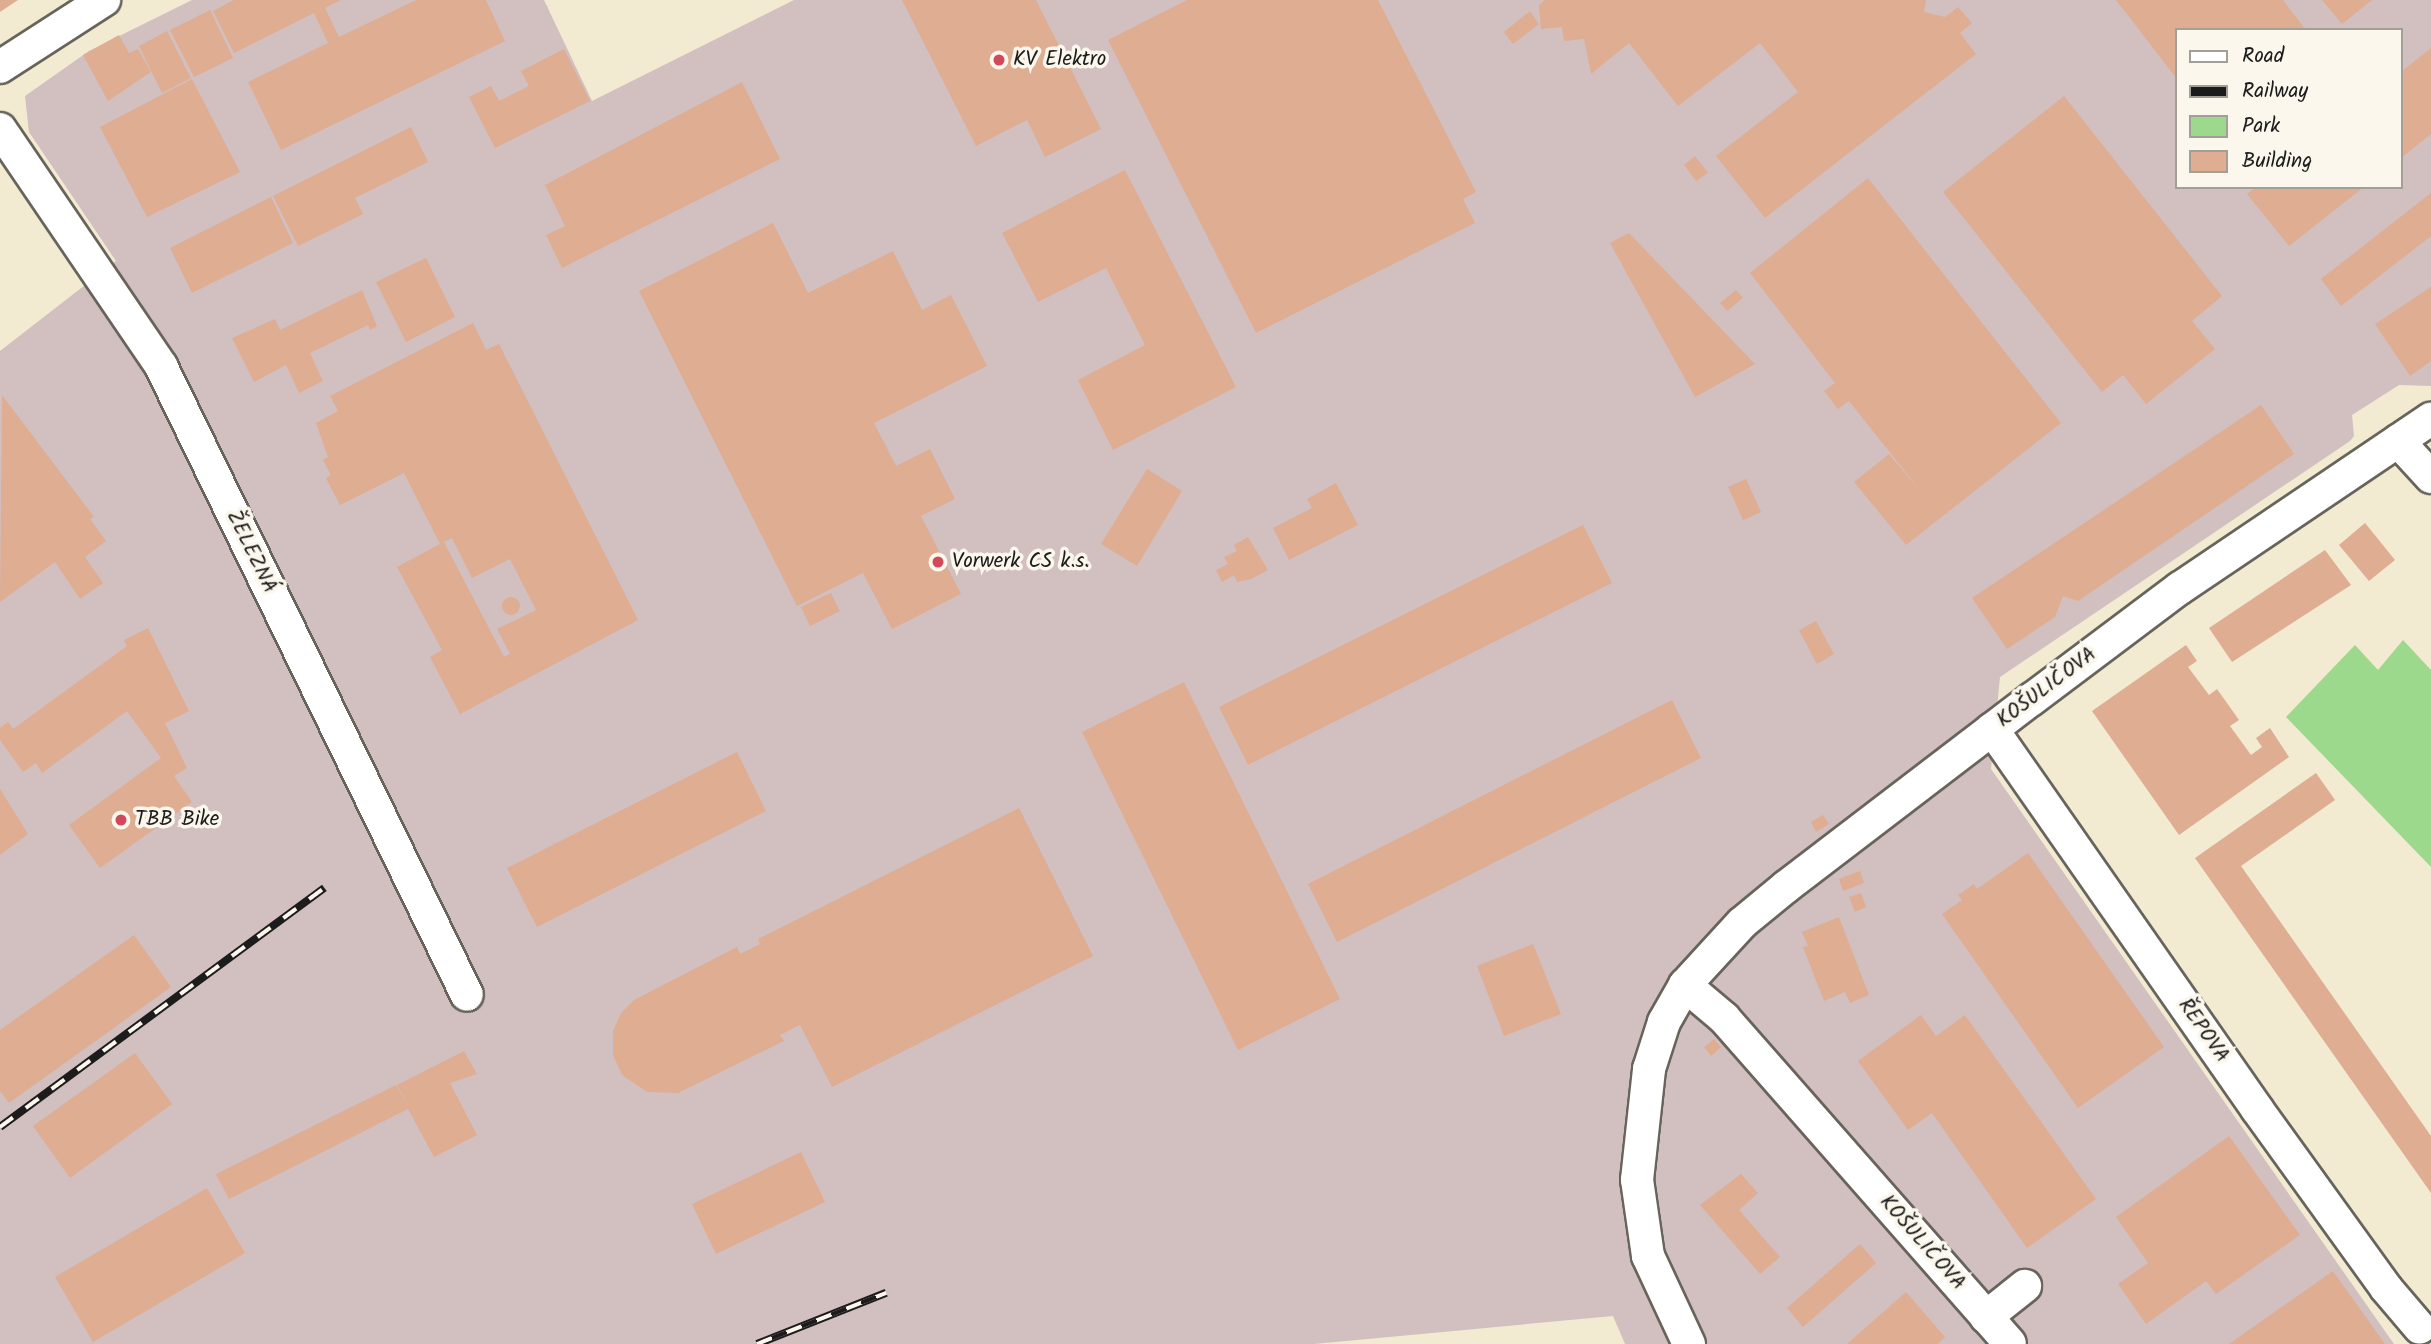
<!DOCTYPE html>
<meta charset="utf-8">
<style>
body{margin:0}
#map{position:relative;width:2431px;height:1344px;overflow:hidden;background:#f2ead1;font-family:Kalam,sans-serif}
div>[style]{position:absolute}
[style*='--x']{left:calc(var(--x)*1px);top:calc(var(--y)*1px);width:calc(var(--w)*1px);rotate:calc(var(--a)*1deg)}
.industrial>*{inset:0;background:#d2bfc0}
.green>*{inset:0;background:#9cd98d}
.building>*{inset:0;background:#dead92}
.round{border-radius:50%}
.roads{filter:drop-shadow(2px 0 #67645b) drop-shadow(-2px 0 #67645b) drop-shadow(0 2px #67645b) drop-shadow(0 -2px #67645b)}
.minor>*{height:32px;margin:-16px;padding:0 16px;transform-origin:16px;border-radius:16px;background:#fff}
.rail>*{height:8px;margin-top:-4px;transform-origin:0;background:repeating-linear-gradient(90deg,#fbf7ec 0 16px,#1c1c1c 0 32px);box-sizing:border-box;border-block:2px solid #1c1c1c}
.dots>*{width:19px;height:19px;translate:-50% -50%;box-sizing:border-box;border:4px solid #fbf7ec;border-radius:50%}
span{translate:-50% -50%;white-space:nowrap;text-align:center;line-height:1.15;-webkit-text-stroke:7px #fbf7ec;paint-order:stroke}
.poi-label{font-size:21px;color:#1c1c1c}
.left{translate:0 -50%;text-align:left}
.street-label{font-size:21px;color:#1c1c1c}
.legend{position:absolute;left:2175px;top:28px;width:228px;height:161px;box-sizing:border-box;background:#fbf7ec;border:2px solid #a29f99;margin:0;padding:9px 12px;list-style:none;font-size:21px;color:#1c1c1c}
.legend li{display:flex;align-items:center;gap:14px;height:35px}
.legend b{width:35px;border:2px solid #a29f99}
</style>
<div id="map">
<div class="industrial">
<div style="clip-path:polygon(evenodd,192px 0,544px 0,592px 101px,794px 0,2431px 0,2431px 386px,2399px 385px,2352px 415px,2354px 436px,2350px 441px,2000px 677px,1991px 769px,2394px 1344px,1625px 1344px,1613px 1316px,1314px 1344px,0 1344px,0 351px,116px 261px,29px 132px,25px 96px,89px 51px,192px 0,2177px 30px,2401px 30px,2401px 187px,2177px 187px,2177px 30px)"></div>
</div>
<div class="green">
<div style="clip-path:polygon(2403px 640px,2431px 670px,2431px 867px,2286px 717px,2355px 645px,2378px 670px)"></div>
</div>
<div class="building">
<div style="clip-path:polygon(0 0,18px 0,0 12px)"></div>
<div style="clip-path:polygon(234px 0,341px 0,325px 8px,339px 37px,416px 0,486px 0,505px 41px,281px 150px,248px 82px,328px 43px,314px 13px,234px 53px,213px 11px)"></div>
<div style="clip-path:polygon(902px 0,1036px 0,1101px 129px,1045px 157px,1027px 120px,976px 146px)"></div>
<div style="clip-path:polygon(1187px 0,1378px 0,1476px 192px,1463px 199px,1475px 223px,1256px 333px,1108px 40px)"></div>
<div style="clip-path:polygon(1545px 0,1926px 0,1924px 12px,1945px 17px,1958px 7px,1972px 23px,1960px 33px,1976px 54px,1765px 218px,1716px 156px,1798px 92px,1760px 43px,1678px 106px,1629px 43px,1591px 74px,1584px 39px,1564px 41px,1562px 27px,1541px 29px,1539px 5px)"></div>
<div style="clip-path:polygon(2116px 0,2283px 0,2306px 30px,2177px 30px,2177px 79px)"></div>
<div style="clip-path:polygon(2322px 0,2372px 0,2342px 24px)"></div>
<div style="clip-path:polygon(210px 10px,233px 58px,194px 77px,170px 30px)"></div>
<div style="clip-path:polygon(1530px 11px,1539px 24px,1513px 44px,1504px 32px)"></div>
<div style="clip-path:polygon(167px 31px,191px 78px,162px 93px,139px 46px)"></div>
<div style="clip-path:polygon(119px 35px,129px 53px,138px 49px,151px 72px,108px 101px,83px 55px)"></div>
<div style="clip-path:polygon(2431px 48px,2431px 134px,2401px 158px,2401px 72px)"></div>
<div style="clip-path:polygon(564px 49px,590px 101px,495px 148px,469px 97px,491px 86px,499px 101px,529px 86px,521px 71px)"></div>
<div style="clip-path:polygon(192px 79px,240px 172px,147px 217px,100px 127px)"></div>
<div style="clip-path:polygon(742px 82px,780px 159px,562px 268px,546px 235px,565px 226px,545px 185px)"></div>
<div style="clip-path:polygon(2064px 96px,2222px 296px,2192px 321px,2215px 349px,2146px 404px,2123px 375px,2102px 392px,1943px 192px)"></div>
<div style="clip-path:polygon(411px 127px,428px 162px,355px 198px,363px 214px,298px 246px,273px 196px)"></div>
<div style="clip-path:polygon(1695px 156px,1708px 173px,1696px 181px,1684px 165px)"></div>
<div style="clip-path:polygon(1125px 170px,1236px 387px,1113px 450px,1078px 380px,1145px 345px,1106px 268px,1038px 302px,1002px 233px)"></div>
<div style="clip-path:polygon(1868px 178px,2061px 423px,1906px 545px,1854px 482px,1889px 454px,1923px 494px,1849px 401px,1838px 409px,1824px 391px,1835px 383px,1750px 273px)"></div>
<div style="clip-path:polygon(2256px 187px,2364px 187px,2289px 246px,2247px 194px)"></div>
<div style="clip-path:polygon(2431px 193px,2431px 236px,2341px 306px,2321px 279px)"></div>
<div style="clip-path:polygon(271px 197px,293px 243px,192px 293px,170px 248px)"></div>
<div style="clip-path:polygon(773px 223px,808px 293px,893px 251px,922px 310px,951px 295px,987px 366px,874px 423px,896px 466px,930px 449px,955px 499px,921px 516px,961px 594px,892px 629px,863px 573px,797px 606px,639px 291px)"></div>
<div style="clip-path:polygon(1629px 233px,1755px 364px,1695px 397px,1610px 243px)"></div>
<div style="clip-path:polygon(426px 258px,455px 317px,406px 342px,376px 282px)"></div>
<div style="clip-path:polygon(2431px 287px,2431px 361px,2410px 376px,2375px 324px)"></div>
<div style="clip-path:polygon(362px 290px,377px 326px,370px 330px,368px 325px,310px 353px,323px 381px,299px 393px,286px 365px,254px 382px,232px 338px,275px 319px,280px 330px)"></div>
<div style="clip-path:polygon(1736px 290px,1743px 298px,1727px 311px,1720px 303px)"></div>
<div style="clip-path:polygon(evenodd,473px 323px,486px 350px,499px 344px,638px 620px,460px 714px,430px 657px,442px 650px,397px 567px,440px 544px,404px 473px,340px 505px,326px 478px,331px 475px,323px 460px,328px 457px,316px 423px,338px 411px,330px 396px,473px 323px,452px 538px,472px 578px,510px 559px,536px 610px,497px 629px,510px 654px,504px 657px,444px 542px,452px 538px)"></div>
<div style="clip-path:polygon(2px 395px,94px 517px,90px 519px,106px 541px,85px 557px,103px 583px,80px 599px,55px 562px,0 602px)"></div>
<div style="clip-path:polygon(2261px 405px,2294px 454px,2078px 601px,2063px 596px,2055px 617px,2007px 649px,1972px 598px)"></div>
<div style="clip-path:polygon(1147px 469px,1182px 491px,1137px 566px,1101px 544px)"></div>
<div style="clip-path:polygon(1746px 479px,1761px 512px,1743px 520px,1728px 487px)"></div>
<div style="clip-path:polygon(1336px 483px,1358px 525px,1289px 560px,1273px 528px,1312px 508px,1307px 499px)"></div>
<div style="clip-path:polygon(2365px 523px,2395px 560px,2369px 581px,2339px 545px)"></div>
<div style="clip-path:polygon(1583px 525px,1612px 583px,1248px 765px,1219px 707px)"></div>
<div style="clip-path:polygon(1248px 537px,1268px 570px,1251px 579px,1237px 582px,1234px 575px,1222px 582px,1216px 570px,1228px 564px,1224px 557px,1237px 551px,1234px 545px)"></div>
<div style="clip-path:polygon(2325px 550px,2351px 585px,2232px 662px,2209px 628px)"></div>
<div style="clip-path:polygon(831px 593px,840px 611px,810px 626px,801px 607px)"></div>
<div class="round" style="left:502px;top:597px;width:18px;height:18px"></div>
<div style="clip-path:polygon(1816px 621px,1834px 654px,1817px 664px,1799px 630px)"></div>
<div style="clip-path:polygon(148px 628px,189px 711px,165px 723px,187px 768px,174px 776px,192px 802px,100px 868px,69px 825px,161px 758px,127px 711px,42px 773px,36px 763px,23px 772px,0 740px,0 728px,8px 722px,13px 729px,127px 646px,124px 640px)"></div>
<div style="clip-path:polygon(2186px 645px,2197px 661px,2188px 667px,2209px 695px,2217px 689px,2239px 720px,2230px 726px,2251px 755px,2262px 747px,2256px 738px,2270px 728px,2289px 757px,2179px 835px,2092px 711px)"></div>
<div style="clip-path:polygon(1184px 682px,1340px 999px,1238px 1050px,1082px 732px)"></div>
<div style="clip-path:polygon(1672px 700px,1701px 758px,1337px 942px,1308px 884px)"></div>
<div style="clip-path:polygon(737px 752px,766px 811px,537px 927px,507px 868px)"></div>
<div style="clip-path:polygon(2316px 773px,2335px 800px,2241px 866px,2431px 1136px,2431px 1193px,2195px 858px)"></div>
<div style="clip-path:polygon(0 789px,28px 834px,0 855px)"></div>
<div style="clip-path:polygon(1019px 808px,1093px 956px,832px 1087px,800px 1025px,780px 1035px,784px 1041px,678px 1093px,647px 1092px,622px 1075px,613px 1055px,613px 1031px,621px 1013px,634px 1000px,737px 947px,740px 954px,760px 944px,758px 939px)"></div>
<div style="clip-path:polygon(1823px 815px,1829px 824px,1816px 832px,1811px 822px)"></div>
<div style="clip-path:polygon(2028px 853px,2164px 1047px,2078px 1108px,1942px 914px,1962px 900px,1958px 895px,1974px 884px,1977px 889px)"></div>
<div style="clip-path:polygon(1860px 871px,1864px 883px,1843px 891px,1839px 879px)"></div>
<div style="clip-path:polygon(1861px 893px,1866px 907px,1855px 912px,1849px 897px)"></div>
<div style="clip-path:polygon(1839px 917px,1869px 995px,1850px 1003px,1845px 992px,1824px 1001px,1803px 947px,1808px 946px,1802px 932px)"></div>
<div style="clip-path:polygon(134px 935px,171px 987px,9px 1103px,0 1091px,0 1030px)"></div>
<div style="clip-path:polygon(1533px 944px,1561px 1014px,1504px 1036px,1477px 966px)"></div>
<div style="clip-path:polygon(1921px 1015px,1936px 1036px,1965px 1015px,2096px 1199px,2027px 1248px,1932px 1113px,1908px 1130px,1858px 1061px)"></div>
<div style="clip-path:polygon(1714px 1039px,1721px 1047px,1711px 1056px,1704px 1047px)"></div>
<div style="clip-path:polygon(464px 1051px,477px 1074px,450px 1083px,477px 1135px,434px 1157px,408px 1109px,229px 1199px,216px 1174px,396px 1085px,410px 1108px,397px 1085px)"></div>
<div style="clip-path:polygon(135px 1053px,172px 1104px,70px 1178px,33px 1126px)"></div>
<div style="clip-path:polygon(2229px 1136px,2300px 1235px,2216px 1294px,2206px 1281px,2146px 1324px,2118px 1284px,2148px 1263px,2116px 1217px)"></div>
<div style="clip-path:polygon(801px 1152px,825px 1202px,716px 1254px,692px 1204px)"></div>
<div style="clip-path:polygon(1741px 1174px,1758px 1193px,1739px 1210px,1780px 1257px,1760px 1274px,1700px 1205px)"></div>
<div style="clip-path:polygon(207px 1188px,245px 1253px,93px 1342px,55px 1277px)"></div>
<div style="clip-path:polygon(1860px 1244px,1876px 1263px,1803px 1327px,1787px 1308px)"></div>
<div style="clip-path:polygon(2333px 1271px,2385px 1344px,2229px 1344px)"></div>
<div style="clip-path:polygon(1906px 1292px,1945px 1337px,1938px 1344px,1847px 1344px)"></div>
</div>
<div class="roads">
<div class="minor">
<div style="--x:0;--y:67;--w:124;--a:-32.8"></div>
<div style="--x:0;--y:129;--w:287;--a:55.8"></div>
<div style="--x:161;--y:366;--w:699;--a:64.06"></div>
<div style="--x:2398;--y:441;--w:49;--a:47.5"></div>
<div style="--x:1992;--y:729;--w:463;--a:55.1"></div>
<div style="--x:2257;--y:1109;--w:221;--a:54.2"></div>
<div style="--x:2386;--y:1288;--w:52;--a:49.6"></div>
<div style="--x:1685;--y:985;--w:51;--a:40.2"></div>
<div style="--x:1724;--y:1018;--w:433;--a:48.7"></div>
<div style="--x:1986;--y:1317;--w:50;--a:-38.5"></div>
<div style="--x:1689;--y:1344;--w:97;--a:-115"></div>
<div style="--x:1648;--y:1256;--w:77;--a:-98.2"></div>
<div style="--x:1637;--y:1180;--w:112;--a:-83.8"></div>
<div style="--x:1649;--y:1069;--w:49;--a:-72.3"></div>
<div style="--x:1664;--y:1022;--w:43;--a:-60.4"></div>
<div style="--x:1685;--y:985;--w:84;--a:-47.4"></div>
<div style="--x:1742;--y:923;--w:58;--a:-39.4"></div>
<div style="--x:1787;--y:886;--w:308;--a:-37.4"></div>
<div style="--x:2032;--y:699;--w:185;--a:-36.9"></div>
<div style="--x:2180;--y:588;--w:303;--a:-34"></div>
</div>
</div>
<div class="rail">
<div style="--x:0;--y:1127;--w:403;--a:-36.4"></div>
<div style="--x:757;--y:1344;--w:139;--a:-21.6"></div>
</div>
<div class="dots">
<div style="left:999px;top:60px;background:#d1495b"></div>
<div style="left:938px;top:562px;background:#d1495b"></div>
<div style="left:121px;top:820px;background:#d1495b"></div>
</div>
<div class="poi-label">
<span class="left" style="left:1013px;top:60px">KV Elektro</span>
<span class="left" style="left:952px;top:562px">Vorwerk CS k.s.</span>
<span class="left" style="left:135px;top:820px">TBB Bike</span>
</div>
<div class="street-label">
<span style="left:251px;top:552px;rotate:64deg">ŽELEZNÁ</span>
<span style="left:2047px;top:688px;rotate:-37deg">KOŠULIČOVA</span>
<span style="left:2203px;top:1031px;rotate:55deg">ŘEPOVA</span>
<span style="left:1922px;top:1243px;rotate:49deg">KOŠULIČOVA</span>
</div>
<ul class="legend">
<li><b style="height:9px;background:#fff"></b>Road</li>
<li><b style="height:9px;background:#1c1c1c"></b>Railway</li>
<li><b style="height:19px;background:#9cd98d"></b>Park</li>
<li><b style="height:19px;background:#dead92"></b>Building</li>
</ul>
</div>
